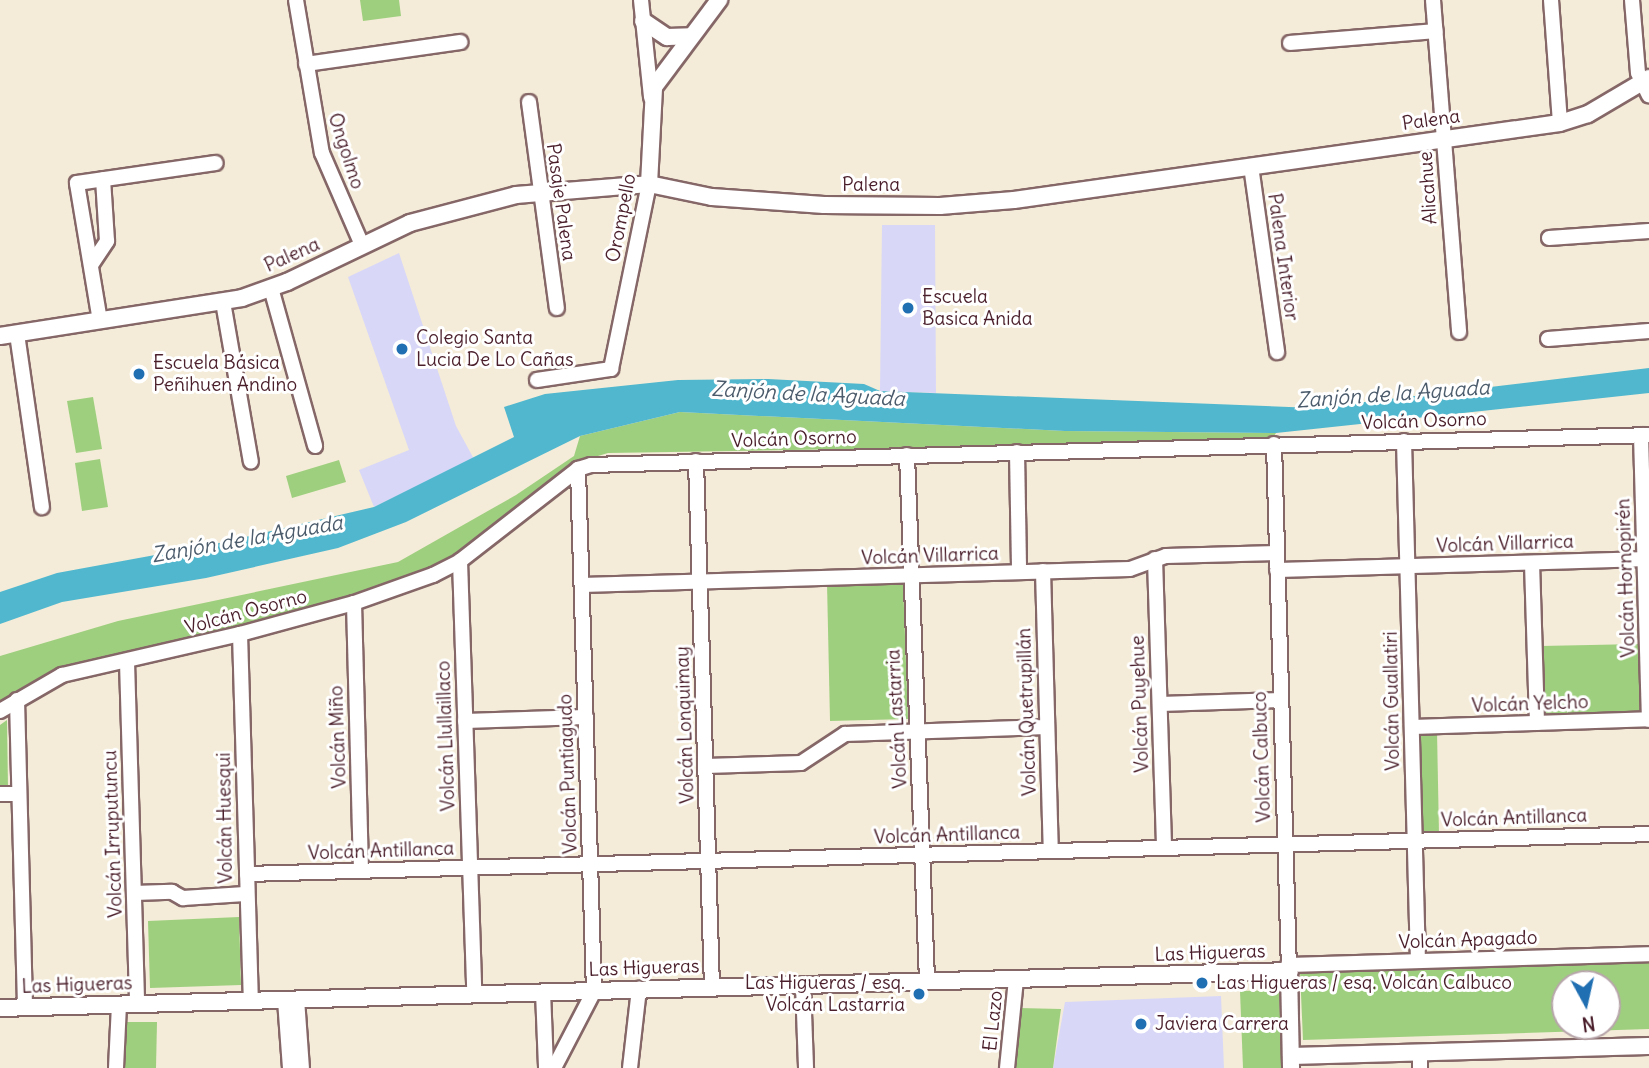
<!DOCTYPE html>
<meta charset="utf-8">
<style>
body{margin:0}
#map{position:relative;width:1649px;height:1068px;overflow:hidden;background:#f4ecd8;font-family:Delius,sans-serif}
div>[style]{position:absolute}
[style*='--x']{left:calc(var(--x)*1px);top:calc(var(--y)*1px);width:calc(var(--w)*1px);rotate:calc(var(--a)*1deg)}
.built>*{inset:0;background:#d8d7f8}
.green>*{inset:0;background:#9ecf7e}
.water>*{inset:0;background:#50b7ce}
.roads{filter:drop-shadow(2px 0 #866768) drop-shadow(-2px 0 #866768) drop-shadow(0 2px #866768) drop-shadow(0 -2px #866768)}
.minor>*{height:14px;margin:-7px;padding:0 7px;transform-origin:7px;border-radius:7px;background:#fff}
.tertiary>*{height:16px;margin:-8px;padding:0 8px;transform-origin:8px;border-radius:8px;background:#fff}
.dots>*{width:19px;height:19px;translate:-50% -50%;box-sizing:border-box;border:4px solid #fff;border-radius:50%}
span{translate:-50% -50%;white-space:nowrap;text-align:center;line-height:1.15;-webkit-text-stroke:6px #fff;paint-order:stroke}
.street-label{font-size:19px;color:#4a1f2b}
.poi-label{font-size:19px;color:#4a1f2b}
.left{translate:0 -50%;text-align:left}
.right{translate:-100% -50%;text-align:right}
.water-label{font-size:21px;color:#4c5c6c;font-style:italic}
.north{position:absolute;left:1551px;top:970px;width:70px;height:70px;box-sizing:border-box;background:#fff;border:2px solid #b7a5aa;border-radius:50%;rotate:172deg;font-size:19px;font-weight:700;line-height:28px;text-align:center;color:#4a1f2b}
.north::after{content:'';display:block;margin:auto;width:24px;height:32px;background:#1f6fb2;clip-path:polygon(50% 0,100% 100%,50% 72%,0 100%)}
</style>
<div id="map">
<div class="built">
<div style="clip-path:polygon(882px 225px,935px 225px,936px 393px,880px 391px)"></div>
<div style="clip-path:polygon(399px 253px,456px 426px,474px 459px,374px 507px,359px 470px,409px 450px,348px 277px)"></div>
<div style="clip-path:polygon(1221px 996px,1224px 1068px,1053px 1068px,1065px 1002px)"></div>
</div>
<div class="green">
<div style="clip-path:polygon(360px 0,399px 0,401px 16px,363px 21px)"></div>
<div style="clip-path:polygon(93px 397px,102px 449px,76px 453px,67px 401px)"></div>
<div style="clip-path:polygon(680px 412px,1065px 431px,1276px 433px,1270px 442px,608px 453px,578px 462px,457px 557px,378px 592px,57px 673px,0 705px,0 656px,118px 621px,398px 562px,516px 495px,574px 456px,580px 436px)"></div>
<div style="clip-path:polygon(100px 459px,108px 507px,82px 511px,75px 463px)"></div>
<div style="clip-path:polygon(339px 460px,346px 482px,292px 498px,286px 476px)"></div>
<div style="clip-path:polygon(903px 581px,908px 719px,830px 721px,827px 583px)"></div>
<div style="clip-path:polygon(1639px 644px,1640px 710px,1633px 717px,1551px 719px,1544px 714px,1541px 646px)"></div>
<div style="clip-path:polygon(7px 720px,8px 788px,0 788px,0 725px)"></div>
<div style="clip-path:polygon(1437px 731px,1439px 835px,1421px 834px,1417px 736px)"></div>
<div style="clip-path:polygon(239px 917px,241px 985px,150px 988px,148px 921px)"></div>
<div style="clip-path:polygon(evenodd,1649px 959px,1649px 1029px,1303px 1040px,1300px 971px,1649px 959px,1565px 984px,1607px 984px,1607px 1026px,1565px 1026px,1565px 984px)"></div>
<div style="clip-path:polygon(1279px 990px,1282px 1068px,1243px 1068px,1240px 991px)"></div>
<div style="clip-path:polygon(1019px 1008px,1061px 1009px,1053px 1068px,1013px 1068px)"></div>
<div style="clip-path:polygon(125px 1022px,157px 1022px,156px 1068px,124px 1068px)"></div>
</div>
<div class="water">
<div style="clip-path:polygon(1649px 368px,1649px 393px,1276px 433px,1065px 431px,680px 412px,580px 436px,406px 522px,338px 548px,206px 578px,62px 602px,0 624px,0 592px,57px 573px,215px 544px,374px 507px,514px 437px,504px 407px,545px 394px,678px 380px,768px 379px,864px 384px,880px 391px,1314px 408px)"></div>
</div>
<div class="roads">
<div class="minor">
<div style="--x:296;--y:0;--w:155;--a:80.4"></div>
<div style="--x:322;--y:153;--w:100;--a:66.5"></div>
<div style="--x:641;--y:0;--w:98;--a:84.1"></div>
<div style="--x:1433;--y:0;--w:333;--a:85.5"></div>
<div style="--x:1551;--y:0;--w:123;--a:85.8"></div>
<div style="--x:1632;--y:0;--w:73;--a:85.3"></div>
<div style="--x:1638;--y:73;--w:25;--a:64"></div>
<div style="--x:1290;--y:43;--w:146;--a:-4.7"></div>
<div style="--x:306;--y:64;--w:156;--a:-8.1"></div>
<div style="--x:529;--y:102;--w:208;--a:82.3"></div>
<div style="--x:1251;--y:166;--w:188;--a:82"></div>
<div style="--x:1549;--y:238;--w:100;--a:-4"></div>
<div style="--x:91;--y:265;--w:29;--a:-56"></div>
<div style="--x:107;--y:241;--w:62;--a:-93.7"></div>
<div style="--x:271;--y:288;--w:164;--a:74.4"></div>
<div style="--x:223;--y:302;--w:162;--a:80.1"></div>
<div style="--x:100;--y:321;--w:140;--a:-99.5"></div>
<div style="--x:77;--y:183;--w:140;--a:-8.2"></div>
<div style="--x:17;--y:334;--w:175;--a:81.8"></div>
<div style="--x:1548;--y:339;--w:101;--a:-4.5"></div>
<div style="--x:537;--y:380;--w:75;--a:-8.5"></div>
<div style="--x:611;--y:369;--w:189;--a:-78.4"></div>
<div style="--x:1641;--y:435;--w:285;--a:88.4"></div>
<div style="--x:1404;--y:441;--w:520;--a:88.46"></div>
<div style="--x:1274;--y:444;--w:527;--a:88.37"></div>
<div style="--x:1017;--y:452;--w:120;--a:89"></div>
<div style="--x:907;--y:455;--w:526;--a:87.82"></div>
<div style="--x:696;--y:461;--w:526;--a:88.26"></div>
<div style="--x:1155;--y:559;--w:289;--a:88.2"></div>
<div style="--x:460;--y:561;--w:433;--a:88.1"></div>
<div style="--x:1532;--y:563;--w:160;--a:88.2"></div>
<div style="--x:1277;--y:570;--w:372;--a:-1.7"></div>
<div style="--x:1043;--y:571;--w:280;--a:88.4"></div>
<div style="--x:582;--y:585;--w:548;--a:-1.67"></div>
<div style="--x:1130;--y:569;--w:38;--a:-20"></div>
<div style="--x:1166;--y:556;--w:111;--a:-1.5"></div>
<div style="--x:354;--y:603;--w:268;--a:88.5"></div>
<div style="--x:240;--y:634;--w:367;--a:88.3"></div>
<div style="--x:127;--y:662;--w:342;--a:88.3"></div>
<div style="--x:17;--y:700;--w:307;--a:88.5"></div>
<div style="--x:1160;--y:704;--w:121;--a:-1.9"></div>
<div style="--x:0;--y:711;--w:72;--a:-30.1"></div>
<div style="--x:62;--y:675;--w:183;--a:-13"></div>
<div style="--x:240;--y:634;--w:118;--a:-15.2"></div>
<div style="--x:354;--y:603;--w:84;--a:-19.5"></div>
<div style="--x:433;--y:575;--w:30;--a:-27"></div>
<div style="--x:460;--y:561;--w:150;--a:-37.9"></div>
<div style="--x:578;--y:469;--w:14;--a:-17"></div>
<div style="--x:591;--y:465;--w:1058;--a:-1.62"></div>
<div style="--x:465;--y:721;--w:121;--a:-1.9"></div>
<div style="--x:1412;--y:727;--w:237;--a:-1.9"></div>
<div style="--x:706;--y:766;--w:95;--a:-1.8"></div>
<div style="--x:801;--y:763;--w:53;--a:-33.4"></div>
<div style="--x:845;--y:734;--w:202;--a:-2"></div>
<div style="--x:0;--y:794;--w:19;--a:0"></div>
<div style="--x:247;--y:874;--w:1403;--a:-1.63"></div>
<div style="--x:134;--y:893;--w:38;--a:-2"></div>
<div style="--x:172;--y:892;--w:13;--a:29"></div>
<div style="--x:183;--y:898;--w:62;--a:-3.7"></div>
<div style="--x:1288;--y:965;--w:361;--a:-1.7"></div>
<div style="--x:803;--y:985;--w:83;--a:87.9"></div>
<div style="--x:543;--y:992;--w:76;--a:87.7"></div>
<div style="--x:297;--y:999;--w:69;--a:85.9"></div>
<div style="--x:285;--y:1000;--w:68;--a:85.8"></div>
<div style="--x:1420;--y:1052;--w:16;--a:90"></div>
<div style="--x:116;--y:1068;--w:64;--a:-87.3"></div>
<div style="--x:554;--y:1068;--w:87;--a:-62.5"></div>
<div style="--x:594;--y:991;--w:522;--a:-91.76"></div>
<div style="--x:630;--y:1068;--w:80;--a:-83.5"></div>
<div style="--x:1007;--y:1068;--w:89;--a:-84.2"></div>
</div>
<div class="tertiary">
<div style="--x:643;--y:21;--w:29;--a:34"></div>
<div style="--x:667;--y:37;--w:24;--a:-2"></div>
<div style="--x:649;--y:184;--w:97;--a:-87"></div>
<div style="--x:654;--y:87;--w:109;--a:-53.2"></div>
<div style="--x:0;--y:336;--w:245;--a:-8.9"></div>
<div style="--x:242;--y:298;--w:48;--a:-19.6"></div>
<div style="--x:287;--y:282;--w:136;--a:-25.6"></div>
<div style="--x:410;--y:223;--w:110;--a:-14.8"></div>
<div style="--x:516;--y:195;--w:133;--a:-4.7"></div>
<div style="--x:649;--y:184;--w:64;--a:11.7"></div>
<div style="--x:712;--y:197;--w:112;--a:4.1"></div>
<div style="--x:824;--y:205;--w:116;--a:0.5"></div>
<div style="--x:940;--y:206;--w:74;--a:-4.6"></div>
<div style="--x:1014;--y:200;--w:551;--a:-8.03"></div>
<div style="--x:1560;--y:123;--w:29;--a:-18"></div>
<div style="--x:1588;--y:114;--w:71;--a:-30.5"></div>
<div style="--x:0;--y:1008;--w:1290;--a:-1.64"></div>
<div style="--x:1289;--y:971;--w:97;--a:88.8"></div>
<div style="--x:1291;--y:1056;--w:358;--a:-1.6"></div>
</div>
</div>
<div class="dots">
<div style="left:908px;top:308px;background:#1f6fb2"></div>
<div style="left:402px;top:349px;background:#1f6fb2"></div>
<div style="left:139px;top:374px;background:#1f6fb2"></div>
<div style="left:1202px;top:983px;background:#1f6fb2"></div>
<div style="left:919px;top:994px;background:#1f6fb2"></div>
<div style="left:1141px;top:1024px;background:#1f6fb2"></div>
</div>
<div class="street-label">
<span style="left:1431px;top:120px;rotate:-8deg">Palena</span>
<span style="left:346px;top:151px;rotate:72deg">Ongolmo</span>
<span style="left:871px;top:185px">Palena</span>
<span style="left:1428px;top:188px;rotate:-94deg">Alicahue</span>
<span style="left:561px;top:202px;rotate:82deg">Pasaje Palena</span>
<span style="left:621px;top:218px;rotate:-79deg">Orompello</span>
<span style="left:292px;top:255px;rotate:-24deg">Palena</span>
<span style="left:1283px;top:257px;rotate:82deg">Palena Interior</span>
<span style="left:1424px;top:421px;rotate:-2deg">Volcán Osorno</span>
<span style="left:794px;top:439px;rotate:-2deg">Volcán Osorno</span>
<span style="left:1505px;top:544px;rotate:-2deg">Volcán Villarrica</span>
<span style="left:930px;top:556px;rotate:-2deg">Volcán Villarrica</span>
<span style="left:1626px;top:578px;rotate:-92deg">Volcán Hornopirén</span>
<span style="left:246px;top:612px;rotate:-15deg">Volcán Osorno</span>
<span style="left:1392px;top:701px;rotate:-91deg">Volcán Guallatiri</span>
<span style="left:1140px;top:704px;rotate:-92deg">Volcán Puyehue</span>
<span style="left:1530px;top:704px;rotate:-2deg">Volcán Yelcho</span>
<span style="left:1027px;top:712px;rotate:-92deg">Volcán Quetrupillán</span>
<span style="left:897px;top:719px;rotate:-93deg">Volcán Lastarria</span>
<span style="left:685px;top:725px;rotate:-92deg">Volcán Lonquimay</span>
<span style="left:446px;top:736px;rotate:-92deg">Volcán Llullaillaco</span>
<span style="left:338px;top:737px;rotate:-92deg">Volcán Miño</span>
<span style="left:1262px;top:757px;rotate:-92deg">Volcán Calbuco</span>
<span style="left:568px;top:774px;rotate:-92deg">Volcán Puntiagudo</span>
<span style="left:225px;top:818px;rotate:-91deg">Volcán Huesqui</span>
<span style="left:1514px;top:818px;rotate:-2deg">Volcán Antillanca</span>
<span style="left:113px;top:834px;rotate:-92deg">Volcán Irruputuncu</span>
<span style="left:947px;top:835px;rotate:-2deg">Volcán Antillanca</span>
<span style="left:381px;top:851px;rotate:-2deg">Volcán Antillanca</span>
<span style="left:1468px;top:940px;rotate:-2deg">Volcán Apagado</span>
<span style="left:1210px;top:953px;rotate:-2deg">Las Higueras</span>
<span style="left:644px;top:968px;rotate:-2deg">Las Higueras</span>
<span style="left:77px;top:985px;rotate:-2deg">Las Higueras</span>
<span style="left:993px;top:1021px;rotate:-84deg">El Lazo</span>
</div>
<div class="poi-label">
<span class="left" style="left:922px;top:308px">Escuela<br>Basica Anida</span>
<span class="left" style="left:416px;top:349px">Colegio Santa<br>Lucia De Lo Cañas</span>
<span class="left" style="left:153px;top:374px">Escuela Básica<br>Peñihuen Andino</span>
<span class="right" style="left:905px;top:994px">Las Higueras / esq.<br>Volcán Lastarria</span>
<span class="left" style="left:1216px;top:983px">Las Higueras / esq. Volcán Calbuco</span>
<span class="left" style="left:1155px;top:1024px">Javiera Carrera</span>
</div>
<div class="water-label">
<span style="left:808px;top:394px;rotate:3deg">Zanjón de la Aguada</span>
<span style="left:1393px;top:394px;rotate:-4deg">Zanjón de la Aguada</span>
<span style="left:247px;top:539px;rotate:-10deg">Zanjón de la Aguada</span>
</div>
<div class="north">N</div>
</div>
